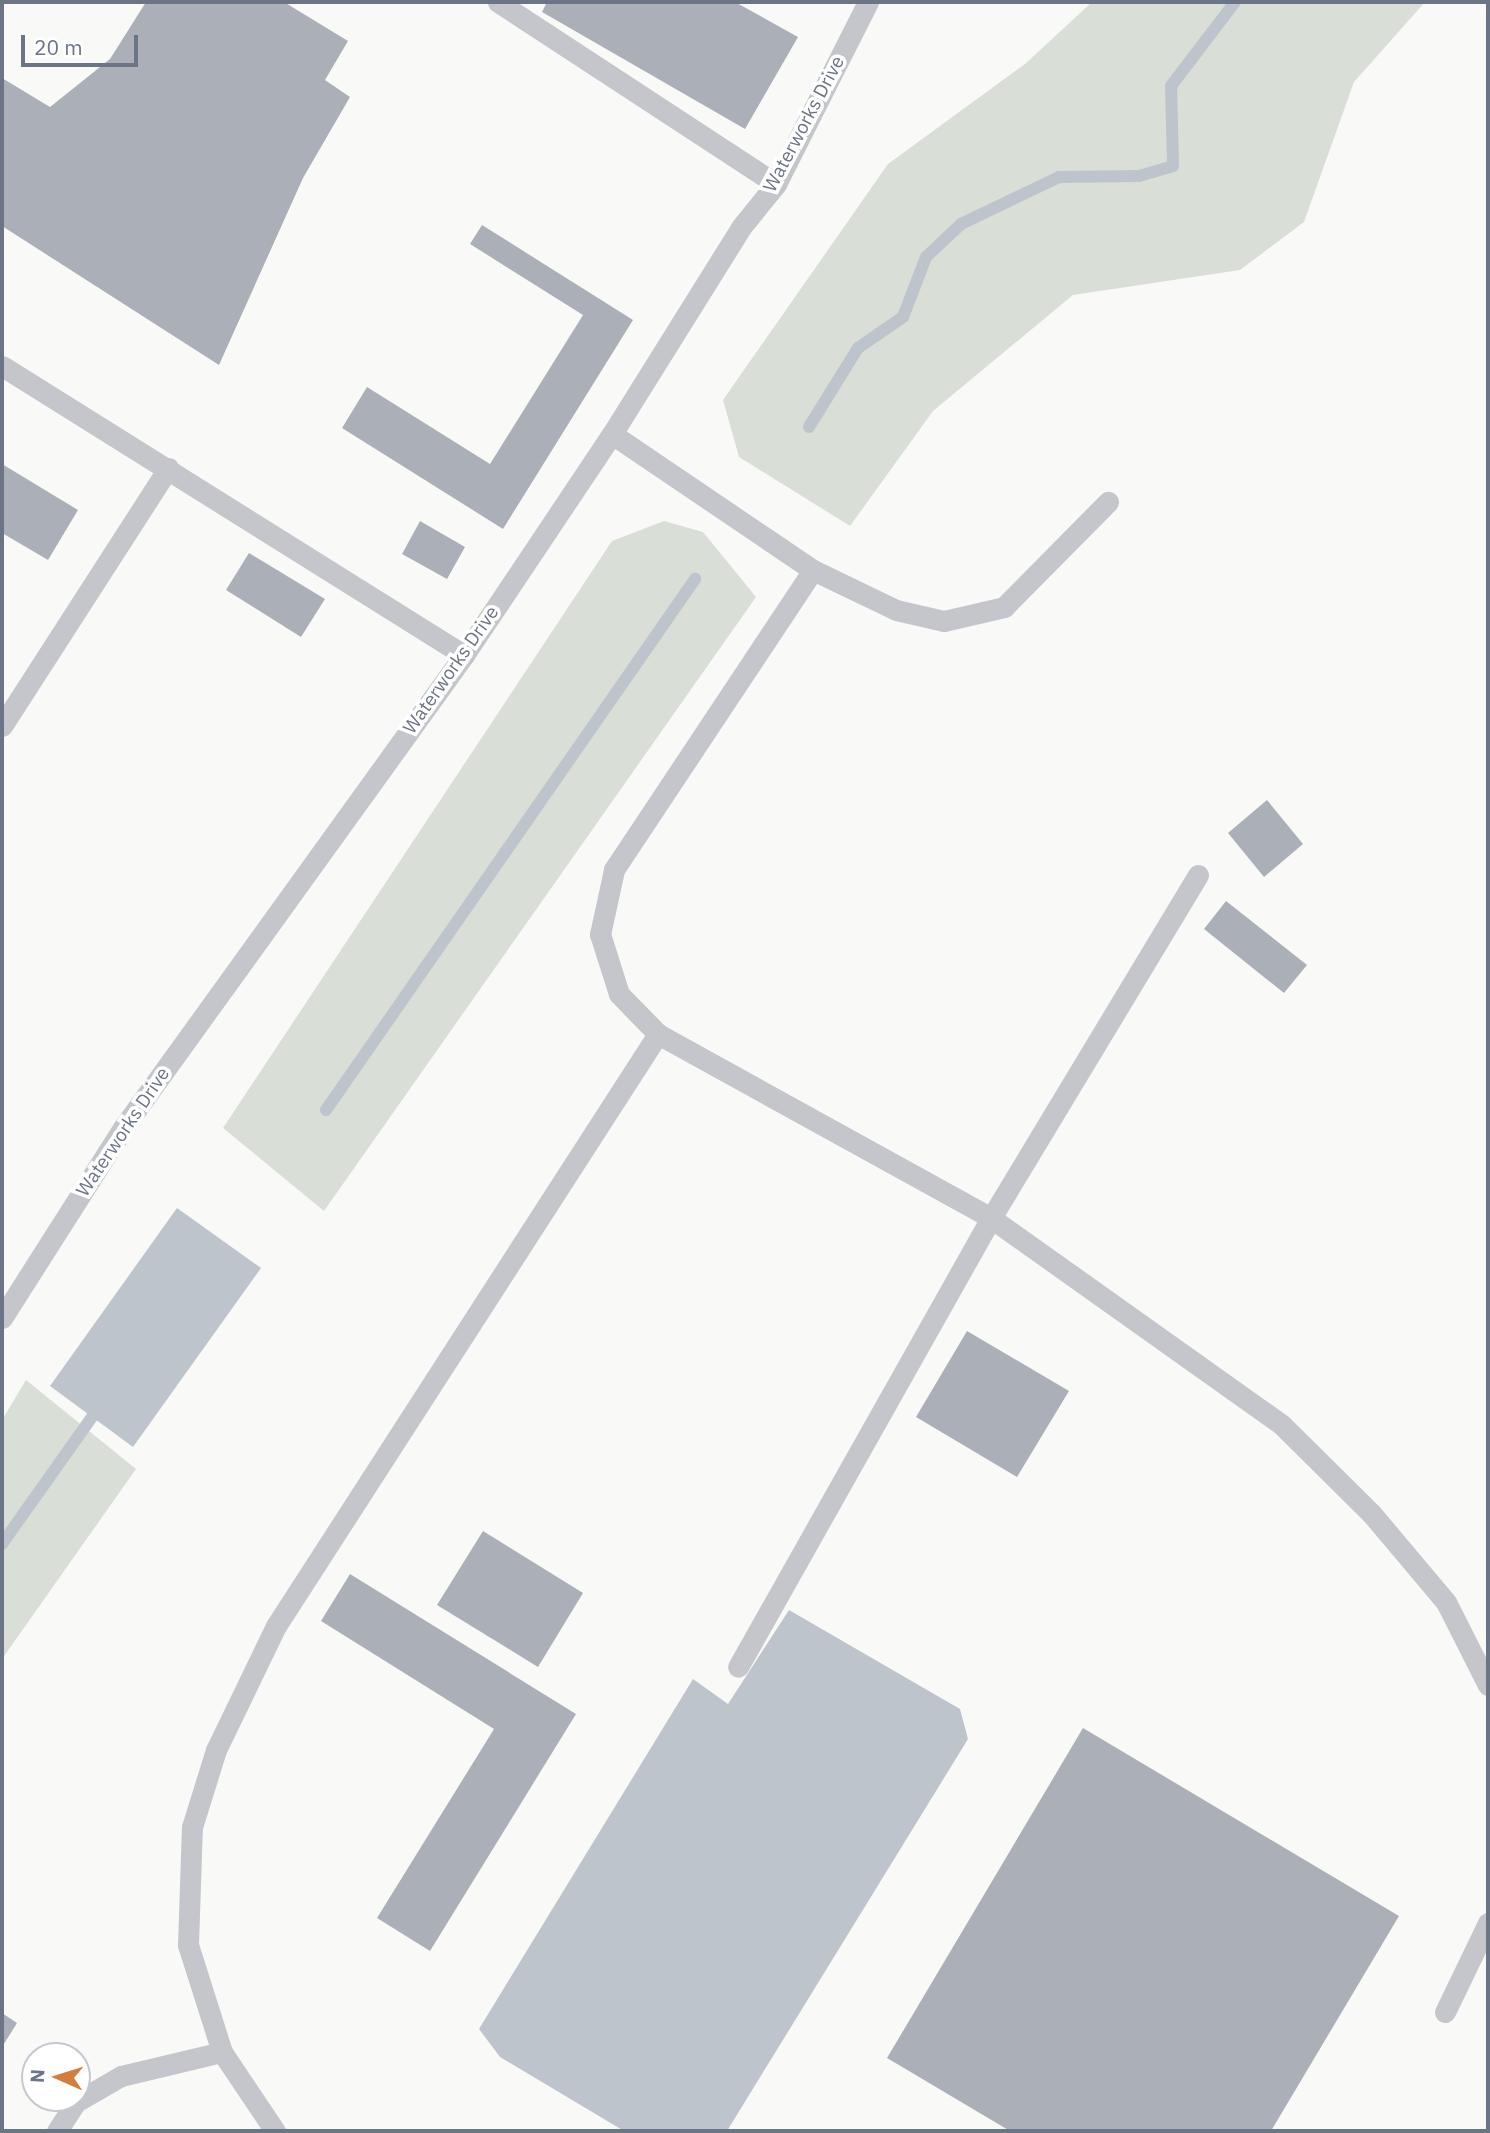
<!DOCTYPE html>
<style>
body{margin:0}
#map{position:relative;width:1490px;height:2133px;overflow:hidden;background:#f9faf8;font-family:"IBM Plex Sans",sans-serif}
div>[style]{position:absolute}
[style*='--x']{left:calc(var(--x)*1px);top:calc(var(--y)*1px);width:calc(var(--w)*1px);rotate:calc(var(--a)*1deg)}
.green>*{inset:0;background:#d9ded7}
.water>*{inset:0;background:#bec4cb}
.stream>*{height:12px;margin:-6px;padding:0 6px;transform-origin:6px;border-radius:6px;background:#bec4cb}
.building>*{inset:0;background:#abb0b8}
.lane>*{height:21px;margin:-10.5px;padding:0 10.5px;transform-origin:10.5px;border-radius:10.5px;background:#c4c6cb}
span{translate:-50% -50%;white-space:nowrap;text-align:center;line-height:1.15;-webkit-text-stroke:7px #fff;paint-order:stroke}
.street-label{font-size:19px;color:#6c7586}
.frame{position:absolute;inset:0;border:4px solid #6c7586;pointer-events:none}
.north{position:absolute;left:21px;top:2042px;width:70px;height:70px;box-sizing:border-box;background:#fff;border:2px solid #c4c8cf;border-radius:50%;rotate:273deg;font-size:19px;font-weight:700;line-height:28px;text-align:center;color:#6c7586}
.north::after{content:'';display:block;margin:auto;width:24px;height:32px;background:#d47d3d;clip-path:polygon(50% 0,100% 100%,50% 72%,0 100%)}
.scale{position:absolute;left:21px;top:35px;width:117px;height:32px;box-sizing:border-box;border:4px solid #6c7586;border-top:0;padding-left:9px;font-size:21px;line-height:24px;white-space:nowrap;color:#6c7586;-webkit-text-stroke:5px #fff;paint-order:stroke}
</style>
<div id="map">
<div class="green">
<div style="clip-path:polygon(1092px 2px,1425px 2px,1354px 82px,1304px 222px,1240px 270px,1073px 295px,933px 411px,850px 526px,739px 457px,723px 400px,888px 164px,1025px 64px)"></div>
<div style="clip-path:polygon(664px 521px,703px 532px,756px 597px,324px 1211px,223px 1128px,612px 541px)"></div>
<div style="clip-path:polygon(26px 1380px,136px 1469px,2px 1659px,2px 1420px)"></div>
</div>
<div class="water">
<div style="clip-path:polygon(177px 1208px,261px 1268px,133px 1447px,50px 1386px)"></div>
<div style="clip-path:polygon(789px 1610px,960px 1709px,968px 1739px,727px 2131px,624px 2131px,500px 2057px,479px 2029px,693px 1679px,728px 1704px)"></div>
</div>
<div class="stream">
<div style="--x:809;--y:427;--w:93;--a:-58.2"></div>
<div style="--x:858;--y:348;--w:55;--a:-34.6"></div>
<div style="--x:903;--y:317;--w:64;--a:-69"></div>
<div style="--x:926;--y:257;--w:48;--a:-43.3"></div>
<div style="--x:961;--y:224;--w:109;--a:-25.6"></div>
<div style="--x:1059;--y:177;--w:80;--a:-0.7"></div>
<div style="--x:1139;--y:176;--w:35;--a:-16"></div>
<div style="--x:1173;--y:166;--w:80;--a:-91.4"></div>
<div style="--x:1171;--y:86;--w:106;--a:-52.7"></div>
<div style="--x:326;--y:1110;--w:647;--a:-55.2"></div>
<div style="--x:2;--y:1544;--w:156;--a:-54.7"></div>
</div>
<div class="building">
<div style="clip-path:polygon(146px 2px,284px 2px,348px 41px,325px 80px,350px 97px,303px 178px,219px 365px,2px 226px,2px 78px,50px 107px,110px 59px)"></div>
<div style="clip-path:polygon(547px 2px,735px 2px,798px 37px,745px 129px,542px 12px)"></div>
<div style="clip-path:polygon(482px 225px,633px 320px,503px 529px,342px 428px,367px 387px,490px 464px,583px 315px,470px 244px)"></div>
<div style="clip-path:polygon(2px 464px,78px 510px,48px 560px,2px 533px)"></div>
<div style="clip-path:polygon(420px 521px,465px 547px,447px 579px,402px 554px)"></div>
<div style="clip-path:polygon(249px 553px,325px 599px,301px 637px,226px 590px)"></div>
<div style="clip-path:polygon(1267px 800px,1303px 844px,1264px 877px,1228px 833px)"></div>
<div style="clip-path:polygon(1226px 901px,1307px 965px,1284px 993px,1204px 929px)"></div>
<div style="clip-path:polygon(967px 1331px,1069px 1391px,1017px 1477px,916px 1417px)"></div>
<div style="clip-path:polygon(483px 1531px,583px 1593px,538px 1667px,437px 1605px)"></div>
<div style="clip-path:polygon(350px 1574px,576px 1714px,430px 1951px,377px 1918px,494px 1729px,321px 1621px)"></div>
<div style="clip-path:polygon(1083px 1728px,1399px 1916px,1271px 2131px,1010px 2131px,887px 2058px)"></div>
<div style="clip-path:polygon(2px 2013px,17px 2023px,2px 2047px)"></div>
</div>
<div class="lane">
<div style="--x:498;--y:2;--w:332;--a:33.2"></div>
<div style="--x:2;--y:366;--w:545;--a:32.03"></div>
<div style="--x:612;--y:434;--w:243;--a:34.1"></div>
<div style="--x:813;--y:570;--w:360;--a:123.6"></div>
<div style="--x:614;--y:870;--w:66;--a:102.3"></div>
<div style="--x:600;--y:934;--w:63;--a:72.4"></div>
<div style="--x:619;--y:994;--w:56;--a:45.7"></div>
<div style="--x:658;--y:1034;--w:380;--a:28.9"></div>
<div style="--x:991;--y:1218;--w:515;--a:119.4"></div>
<div style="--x:813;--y:570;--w:92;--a:25.7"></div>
<div style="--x:896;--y:610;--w:49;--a:12.9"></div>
<div style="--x:944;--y:621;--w:62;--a:-13.1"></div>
<div style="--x:1004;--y:607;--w:148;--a:-45.3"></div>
<div style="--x:2;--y:726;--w:307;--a:-57.2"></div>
<div style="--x:1198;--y:875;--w:401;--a:121.1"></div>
<div style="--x:991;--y:1218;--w:357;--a:35.4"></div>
<div style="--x:1282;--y:1425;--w:125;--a:44.7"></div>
<div style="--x:1371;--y:1513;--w:116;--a:49.9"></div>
<div style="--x:1446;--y:1602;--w:93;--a:63.2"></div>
<div style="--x:2;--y:1318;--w:225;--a:-57.5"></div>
<div style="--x:123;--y:1128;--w:583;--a:-54.21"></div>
<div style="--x:464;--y:655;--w:266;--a:-56.2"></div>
<div style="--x:612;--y:434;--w:245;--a:-58"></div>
<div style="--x:742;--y:226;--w:54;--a:-51"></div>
<div style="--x:776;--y:184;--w:204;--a:-63.2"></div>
<div style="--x:1445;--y:2012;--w:99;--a:-64.2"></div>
<div style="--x:57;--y:2131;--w:35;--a:-57"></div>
<div style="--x:76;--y:2102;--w:52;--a:-30"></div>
<div style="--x:121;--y:2076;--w:104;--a:-13.4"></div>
<div style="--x:275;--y:2131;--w:95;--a:-123.9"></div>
<div style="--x:222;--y:2052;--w:112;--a:-107.6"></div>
<div style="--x:188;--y:1945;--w:118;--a:-88.1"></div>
<div style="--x:192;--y:1827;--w:81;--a:-72.7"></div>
<div style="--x:216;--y:1750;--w:138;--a:-64.2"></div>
<div style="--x:276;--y:1626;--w:705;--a:-57.17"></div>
</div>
<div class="street-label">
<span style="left:804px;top:124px;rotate:-62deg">Waterworks Drive</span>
<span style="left:451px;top:670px;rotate:-55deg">Waterworks Drive</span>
<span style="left:123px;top:1132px;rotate:-56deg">Waterworks Drive</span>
</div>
<div class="frame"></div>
<div class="north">N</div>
<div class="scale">20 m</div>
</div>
